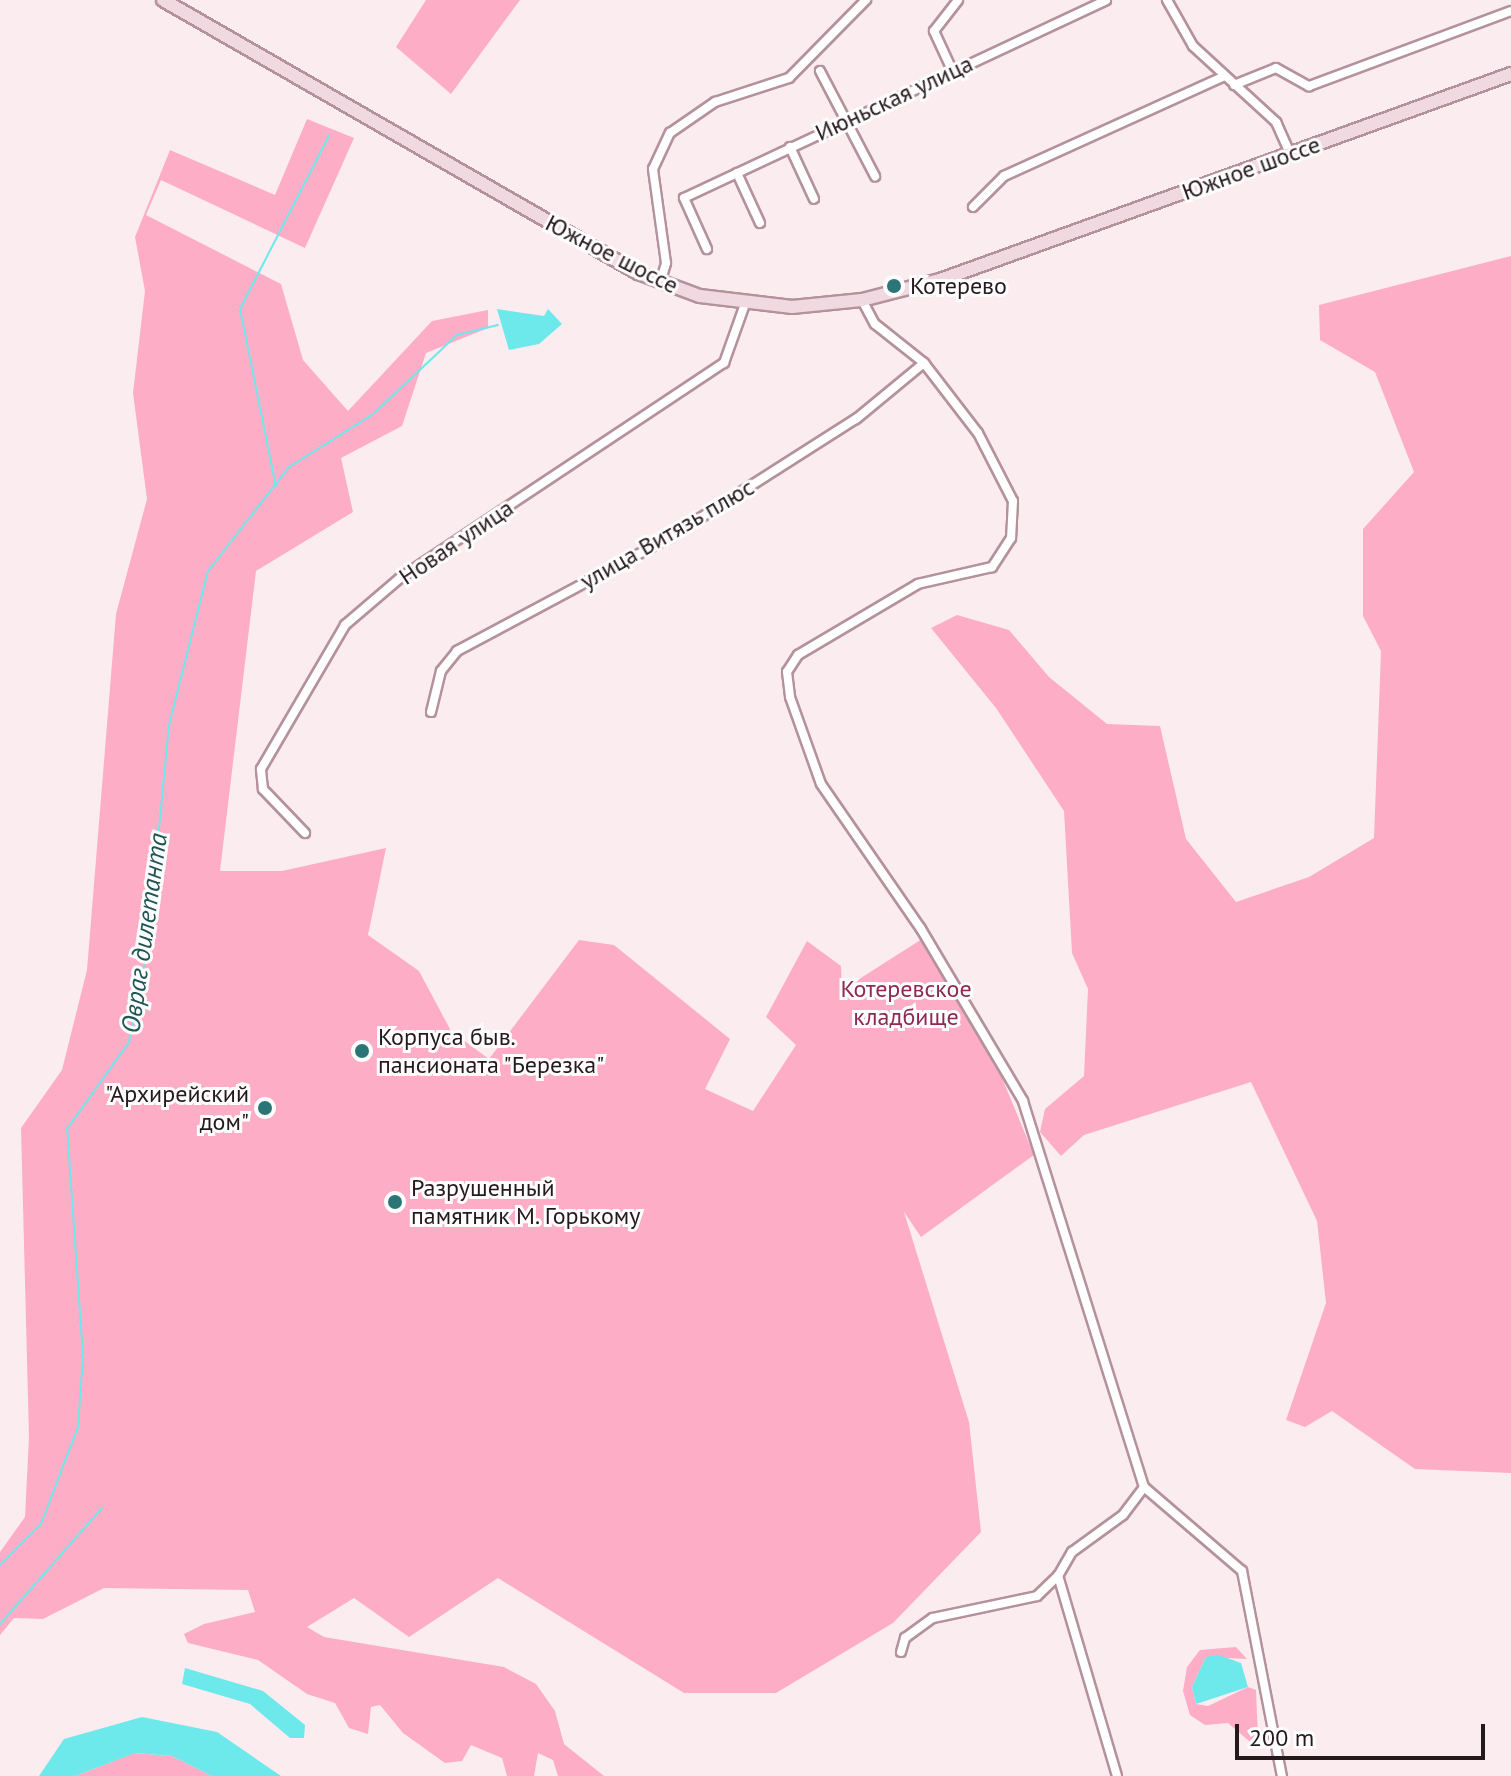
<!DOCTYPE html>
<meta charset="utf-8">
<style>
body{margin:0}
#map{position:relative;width:1511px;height:1776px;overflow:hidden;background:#fbecf0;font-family:"PT Sans",sans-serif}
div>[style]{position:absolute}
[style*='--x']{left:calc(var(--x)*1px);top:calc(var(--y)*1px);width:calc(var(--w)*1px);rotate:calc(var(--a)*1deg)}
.green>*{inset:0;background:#feadc7}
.water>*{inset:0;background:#6ee9eb}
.stream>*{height:2px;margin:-1px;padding:0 1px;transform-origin:1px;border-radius:1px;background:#6ee9eb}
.roads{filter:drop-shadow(2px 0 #b4929c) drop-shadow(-2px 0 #b4929c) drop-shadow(0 2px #b4929c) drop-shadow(0 -2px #b4929c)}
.street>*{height:8px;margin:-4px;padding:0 4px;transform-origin:4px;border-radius:4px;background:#fff}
.secondary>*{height:12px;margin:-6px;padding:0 6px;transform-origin:6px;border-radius:6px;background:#f1d9e1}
.dots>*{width:22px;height:22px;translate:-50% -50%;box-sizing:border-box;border:4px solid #fdfdfd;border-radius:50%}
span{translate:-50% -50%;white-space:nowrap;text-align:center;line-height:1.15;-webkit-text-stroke:6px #fdfdfd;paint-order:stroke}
.street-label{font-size:24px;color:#26191d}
.poi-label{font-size:24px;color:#26191d}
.left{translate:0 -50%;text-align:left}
.right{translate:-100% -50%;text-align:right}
.park-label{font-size:24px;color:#8d2953}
.water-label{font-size:26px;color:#1f5455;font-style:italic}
.scale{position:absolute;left:1235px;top:1724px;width:250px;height:36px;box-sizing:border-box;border:4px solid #26191d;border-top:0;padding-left:10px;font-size:24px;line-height:28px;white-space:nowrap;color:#26191d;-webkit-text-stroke:6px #fdfdfd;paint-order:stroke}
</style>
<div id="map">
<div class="green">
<div style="clip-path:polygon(426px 0,520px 0,451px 94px,396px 47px)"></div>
<div style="clip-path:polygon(307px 119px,354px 138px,305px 248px,161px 180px,146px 215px,281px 284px,303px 360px,348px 411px,432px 321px,488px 310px,488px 328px,426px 353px,402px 426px,341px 458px,353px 512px,256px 571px,220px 871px,282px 871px,386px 848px,368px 935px,419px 971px,451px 1031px,489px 1059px,579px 940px,614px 945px,730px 1039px,705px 1089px,753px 1111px,796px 1045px,766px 1017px,807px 941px,841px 966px,842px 990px,922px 939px,992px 1054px,1034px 1155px,921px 1237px,904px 1212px,969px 1422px,981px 1532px,893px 1623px,776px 1693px,684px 1693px,498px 1578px,409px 1637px,354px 1598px,307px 1627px,324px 1637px,504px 1667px,536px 1684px,555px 1711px,564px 1744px,604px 1776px,558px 1776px,553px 1760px,538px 1753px,534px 1776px,507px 1776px,502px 1758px,471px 1745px,462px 1761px,445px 1763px,403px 1733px,380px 1705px,371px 1707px,368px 1734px,349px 1728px,335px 1703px,307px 1694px,258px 1660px,188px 1643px,184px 1634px,204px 1624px,255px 1612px,248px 1590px,104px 1588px,43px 1619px,14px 1618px,0 1635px,0 1552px,25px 1517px,29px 1437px,21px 1128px,62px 1070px,87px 970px,116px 614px,147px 499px,133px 393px,145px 291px,135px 237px,170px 150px,275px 195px)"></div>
<div style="clip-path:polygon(1511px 256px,1511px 1473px,1415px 1469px,1332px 1411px,1305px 1427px,1286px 1420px,1326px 1303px,1317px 1221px,1251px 1082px,1084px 1135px,1061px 1156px,1040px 1132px,1045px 1109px,1084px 1076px,1088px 989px,1072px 953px,1064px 811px,996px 708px,931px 628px,957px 615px,1009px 630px,1049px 677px,1107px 724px,1160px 726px,1186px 839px,1236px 902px,1309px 877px,1374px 838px,1381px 651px,1363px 616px,1363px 529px,1414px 472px,1375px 372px,1320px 340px,1319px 305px)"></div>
<div style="clip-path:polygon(1236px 1647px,1247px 1659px,1206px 1657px,1192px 1687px,1196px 1704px,1208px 1706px,1248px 1687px,1256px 1690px,1258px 1737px,1249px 1741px,1228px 1723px,1205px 1725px,1190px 1715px,1183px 1691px,1187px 1667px,1200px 1650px)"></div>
<div style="clip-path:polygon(134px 1753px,172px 1756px,212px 1776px,75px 1776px)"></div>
</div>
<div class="water">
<div style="clip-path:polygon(497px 309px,544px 316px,548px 309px,562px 324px,539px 344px,509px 350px)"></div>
<div style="clip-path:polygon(1219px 1655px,1241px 1663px,1248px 1687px,1196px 1704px,1192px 1687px,1206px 1657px)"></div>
<div style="clip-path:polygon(185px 1668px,263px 1691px,305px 1725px,304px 1738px,290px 1738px,250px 1704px,182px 1684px)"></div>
<div style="clip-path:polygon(142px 1717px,217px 1732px,281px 1776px,212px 1776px,172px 1756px,135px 1753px,75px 1776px,39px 1776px,64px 1739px)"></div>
</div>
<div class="stream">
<div style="--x:276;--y:487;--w:182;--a:-101.4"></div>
<div style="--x:240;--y:309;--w:195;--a:-62.8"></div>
<div style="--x:0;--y:1565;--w:58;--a:-45"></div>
<div style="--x:41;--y:1524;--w:104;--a:-69.1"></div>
<div style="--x:78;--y:1427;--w:71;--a:-86"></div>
<div style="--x:83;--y:1356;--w:228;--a:-94"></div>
<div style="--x:67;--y:1129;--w:107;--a:-54.5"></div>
<div style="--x:129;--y:1042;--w:101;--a:-79.1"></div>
<div style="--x:148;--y:943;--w:219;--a:-84.5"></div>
<div style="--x:169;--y:725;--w:159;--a:-75.8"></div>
<div style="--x:208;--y:571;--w:132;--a:-52.1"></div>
<div style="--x:289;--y:467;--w:98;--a:-32.1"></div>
<div style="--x:372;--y:415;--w:117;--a:-43.3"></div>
<div style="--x:457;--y:335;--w:42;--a:-13.7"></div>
<div style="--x:0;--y:1624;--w:154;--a:-48.7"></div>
</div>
<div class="roads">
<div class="street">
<div style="--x:1167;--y:0;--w:53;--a:60.5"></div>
<div style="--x:1193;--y:46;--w:113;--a:42.5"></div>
<div style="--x:1276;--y:122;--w:35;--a:66"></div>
<div style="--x:952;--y:70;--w:43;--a:-114.8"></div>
<div style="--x:934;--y:31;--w:39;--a:-52"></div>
<div style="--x:820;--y:71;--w:119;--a:62.4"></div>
<div style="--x:1234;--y:85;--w:45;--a:-22"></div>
<div style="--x:1276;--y:68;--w:38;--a:29"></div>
<div style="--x:1309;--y:86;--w:215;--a:-20.4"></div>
<div style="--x:790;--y:147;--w:57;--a:65.2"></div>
<div style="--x:737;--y:173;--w:55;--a:65.3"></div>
<div style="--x:973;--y:207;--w:44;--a:-45"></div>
<div style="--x:1004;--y:176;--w:242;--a:-24.4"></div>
<div style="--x:707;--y:249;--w:56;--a:-114.3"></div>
<div style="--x:684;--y:198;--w:466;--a:-25.1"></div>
<div style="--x:660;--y:283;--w:21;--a:-73"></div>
<div style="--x:666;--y:263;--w:95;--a:-97.9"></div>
<div style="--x:653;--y:169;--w:40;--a:-65"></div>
<div style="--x:670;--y:133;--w:55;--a:-34.6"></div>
<div style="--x:715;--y:102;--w:78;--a:-18"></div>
<div style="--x:789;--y:78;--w:110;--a:-45.4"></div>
<div style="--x:862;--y:300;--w:27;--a:62"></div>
<div style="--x:875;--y:324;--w:63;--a:38.5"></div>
<div style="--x:924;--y:363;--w:88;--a:52.4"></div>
<div style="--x:978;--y:433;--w:76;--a:62.8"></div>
<div style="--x:1013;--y:501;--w:37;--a:93"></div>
<div style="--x:1011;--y:538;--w:35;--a:123"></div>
<div style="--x:992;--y:567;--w:76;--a:167.1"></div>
<div style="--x:918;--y:584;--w:139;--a:149.4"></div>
<div style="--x:798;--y:655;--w:20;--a:123"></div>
<div style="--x:787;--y:672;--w:25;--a:83"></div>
<div style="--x:790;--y:697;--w:92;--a:70.4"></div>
<div style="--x:821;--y:784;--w:176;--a:55.4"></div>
<div style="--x:921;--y:929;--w:200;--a:59.3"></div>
<div style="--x:1023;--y:1101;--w:405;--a:72.6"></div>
<div style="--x:1144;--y:1487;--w:129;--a:40.6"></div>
<div style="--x:1242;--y:1571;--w:209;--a:79"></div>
<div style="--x:431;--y:712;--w:42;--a:-76.3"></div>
<div style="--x:441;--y:671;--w:26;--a:-51"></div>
<div style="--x:457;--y:651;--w:244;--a:-28.1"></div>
<div style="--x:672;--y:536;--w:218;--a:-32.5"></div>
<div style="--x:856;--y:419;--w:88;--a:-39.5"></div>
<div style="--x:305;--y:833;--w:61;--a:-133.7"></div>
<div style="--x:263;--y:789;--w:20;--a:-96"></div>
<div style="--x:261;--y:769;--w:167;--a:-59.7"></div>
<div style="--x:345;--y:625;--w:72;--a:-40.5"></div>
<div style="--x:400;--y:578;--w:389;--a:-33.6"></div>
<div style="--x:724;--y:363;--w:63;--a:-70.4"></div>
<div style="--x:901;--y:1652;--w:15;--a:-74"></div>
<div style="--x:905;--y:1638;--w:34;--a:-36"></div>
<div style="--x:933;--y:1618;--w:106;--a:-11.9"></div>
<div style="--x:1037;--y:1596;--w:29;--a:-44"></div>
<div style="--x:1117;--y:1776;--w:209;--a:-106.4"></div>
<div style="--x:1058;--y:1576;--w:28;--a:-60"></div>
<div style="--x:1072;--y:1552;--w:63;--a:-36"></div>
<div style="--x:1123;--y:1515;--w:35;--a:-53"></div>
</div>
<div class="secondary">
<div style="--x:163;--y:0;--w:548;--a:29.89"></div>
<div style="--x:638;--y:273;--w:66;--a:20.4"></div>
<div style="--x:700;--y:296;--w:93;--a:6.8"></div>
<div style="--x:792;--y:307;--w:70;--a:-5.7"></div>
<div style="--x:862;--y:300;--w:81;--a:-14.4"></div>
<div style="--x:940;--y:280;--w:607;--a:-19.84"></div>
</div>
</div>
<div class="dots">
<div style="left:894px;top:286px;background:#2b7577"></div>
<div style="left:362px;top:1051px;background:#2b7577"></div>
<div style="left:265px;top:1108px;background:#2b7577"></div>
<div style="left:395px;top:1202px;background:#2b7577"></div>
</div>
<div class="street-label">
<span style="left:894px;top:98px;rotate:-25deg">Июньская улица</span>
<span style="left:1251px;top:168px;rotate:-20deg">Южное шоссе</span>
<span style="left:612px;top:254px;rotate:27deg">Южное шоссе</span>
<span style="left:667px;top:534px;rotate:-30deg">улица Витязь плюс</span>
<span style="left:456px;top:542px;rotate:-34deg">Новая улица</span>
</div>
<div class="poi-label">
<span class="left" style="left:910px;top:286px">Котерево</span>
<span class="left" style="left:378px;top:1051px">Корпуса быв.<br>пансионата "Березка"</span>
<span class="right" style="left:249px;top:1108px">"Архирейский<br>дом"</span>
<span class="left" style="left:411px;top:1202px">Разрушенный<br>памятник М. Горькому</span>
</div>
<div class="park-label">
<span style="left:906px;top:1003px">Котеревское<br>кладбище</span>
</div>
<div class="water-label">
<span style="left:144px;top:933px;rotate:-82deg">Овраг дилетанта</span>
</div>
<div class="scale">200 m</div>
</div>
